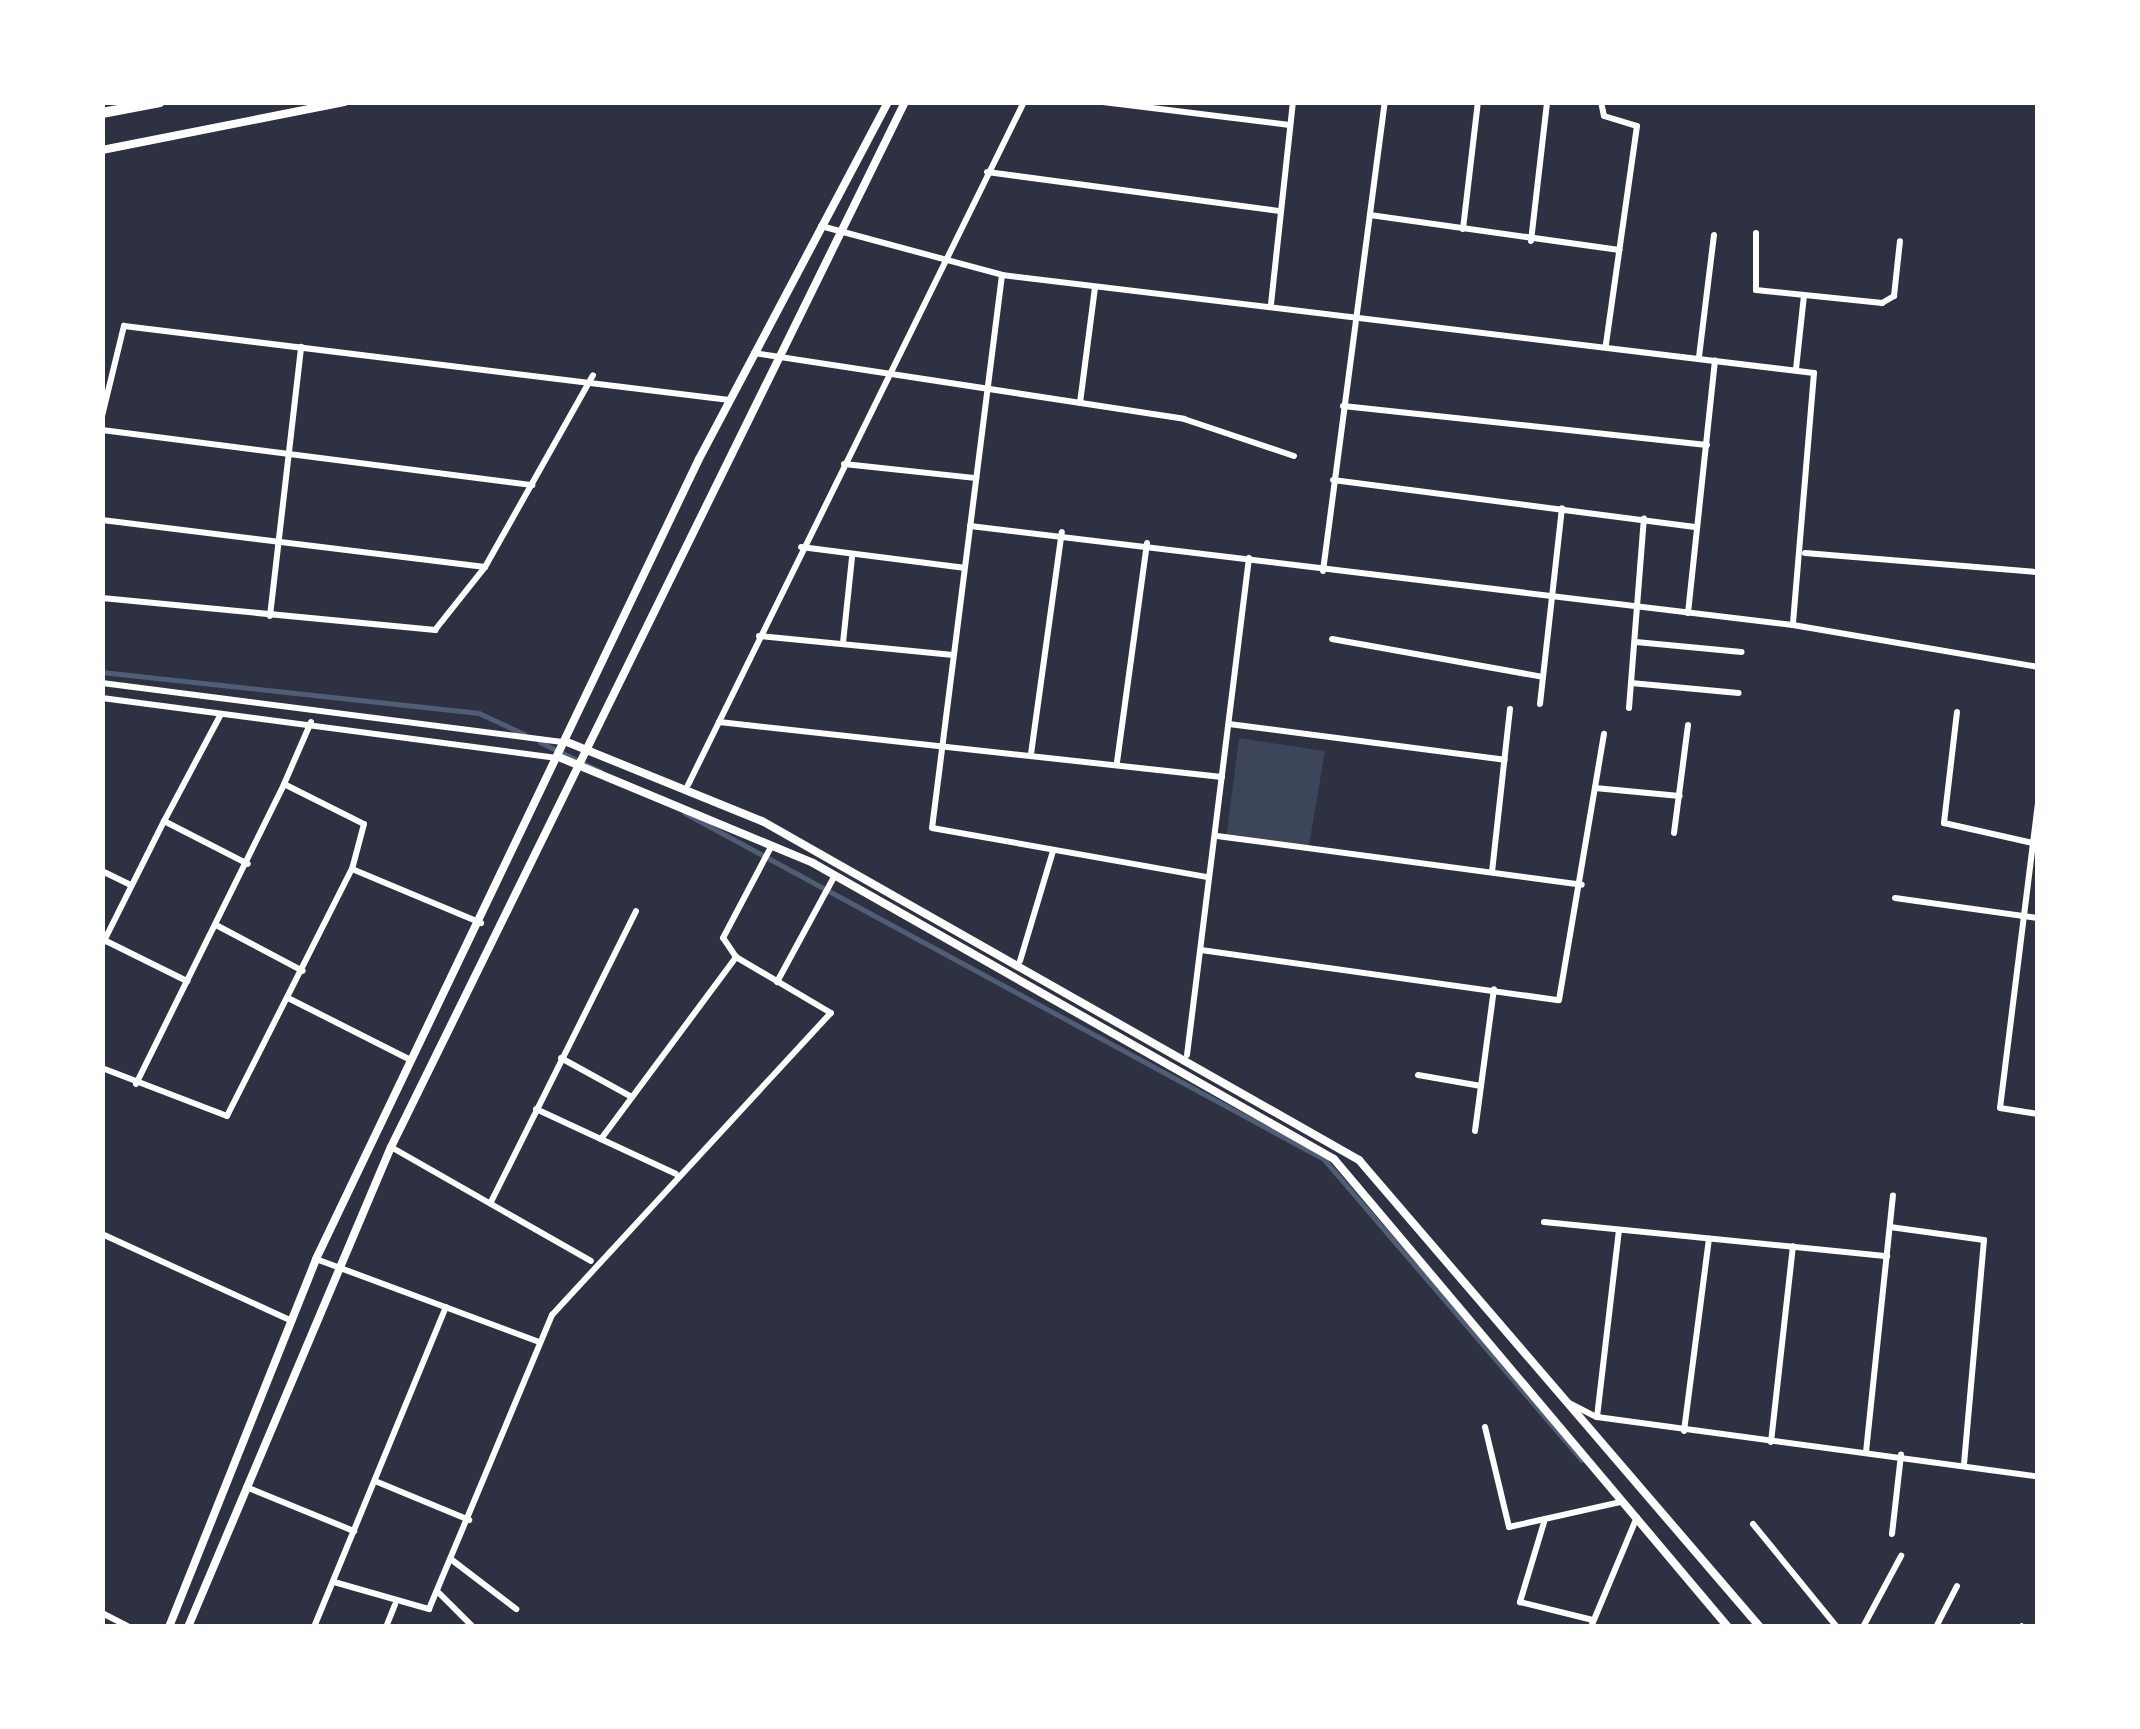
<!DOCTYPE html>
<style>
body{margin:0}
#map{position:relative;width:2140px;height:1729px;overflow:hidden;background:#2d3142;font-family:Commissioner,sans-serif}
div>[style]{position:absolute}
[style*='--x']{left:calc(var(--x)*1px);top:calc(var(--y)*1px);width:calc(var(--w)*1px);rotate:calc(var(--a)*1deg)}
.green>*{inset:0;background:#3c4559}
.stream>*{height:4.5px;margin:-2.25px;padding:0 2.25px;transform-origin:2.25px;border-radius:2.25px;background:#4f5d75}
.minor>*{height:6px;margin:-3px;padding:0 3px;transform-origin:3px;border-radius:3px;background:#fff}
.tertiary>*{height:8px;margin:-4px;padding:0 4px;transform-origin:4px;border-radius:4px;background:#fff}
.trunk>*{height:10px;margin:-5px;padding:0 5px;transform-origin:5px;border-radius:5px;background:#fff}
span{translate:-50% -50%;white-space:nowrap;text-align:center;line-height:1.15;-webkit-text-stroke:10px #fff;paint-order:stroke}
.frame{position:absolute;inset:0;border:105px solid #fff;pointer-events:none}
</style>
<div id="map">
<div class="green">
<div style="clip-path:polygon(1239px 738px,1325px 751px,1308px 851px,1226px 839px)"></div>
</div>
<div class="stream">
<div style="--x:102;--y:672;--w:379;--a:6.2"></div>
<div style="--x:479;--y:713;--w:50;--a:25"></div>
<div style="--x:540;--y:742;--w:67;--a:25.8"></div>
<div style="--x:685;--y:813;--w:727;--a:28.43"></div>
<div style="--x:1324;--y:1159;--w:396;--a:49.4"></div>
</div>
<div class="minor">
<div style="--x:1103;--y:102;--w:188;--a:7"></div>
<div style="--x:1601;--y:102;--w:14;--a:78"></div>
<div style="--x:1604;--y:116;--w:34;--a:17"></div>
<div style="--x:1637;--y:126;--w:221;--a:98.1"></div>
<div style="--x:987;--y:172;--w:296;--a:7.6"></div>
<div style="--x:1370;--y:215;--w:252;--a:8"></div>
<div style="--x:821;--y:226;--w:188;--a:15.1"></div>
<div style="--x:1002;--y:275;--w:818;--a:6.88"></div>
<div style="--x:1814;--y:373;--w:253;--a:94.8"></div>
<div style="--x:1463;--y:229;--w:128;--a:-83.3"></div>
<div style="--x:1756;--y:233;--w:57;--a:90"></div>
<div style="--x:1756;--y:290;--w:127;--a:5.9"></div>
<div style="--x:1882;--y:303;--w:14;--a:-30"></div>
<div style="--x:1894;--y:296;--w:55;--a:-83.8"></div>
<div style="--x:1531;--y:241;--w:140;--a:-83.4"></div>
<div style="--x:1002;--y:275;--w:557;--a:97.21"></div>
<div style="--x:932;--y:828;--w:280;--a:10.1"></div>
<div style="--x:1271;--y:304;--w:203;--a:-83.8"></div>
<div style="--x:754;--y:353;--w:435;--a:8.7"></div>
<div style="--x:1184;--y:419;--w:116;--a:18.6"></div>
<div style="--x:1699;--y:357;--w:123;--a:-83"></div>
<div style="--x:1796;--y:369;--w:74;--a:-83.8"></div>
<div style="--x:1080;--y:403;--w:117;--a:-82.6"></div>
<div style="--x:1343;--y:406;--w:366;--a:6.1"></div>
<div style="--x:102;--y:416;--w:93;--a:-76.3"></div>
<div style="--x:124;--y:326;--w:610;--a:6.97"></div>
<div style="--x:102;--y:430;--w:434;--a:7.3"></div>
<div style="--x:844;--y:464;--w:133;--a:6.1"></div>
<div style="--x:1333;--y:480;--w:367;--a:7.4"></div>
<div style="--x:102;--y:520;--w:386;--a:7"></div>
<div style="--x:970;--y:526;--w:829;--a:6.86"></div>
<div style="--x:1793;--y:625;--w:249;--a:9.7"></div>
<div style="--x:801;--y:547;--w:164;--a:7.3"></div>
<div style="--x:1805;--y:553;--w:234;--a:4.7"></div>
<div style="--x:1323;--y:571;--w:473;--a:-82.5"></div>
<div style="--x:102;--y:598;--w:335;--a:5.5"></div>
<div style="--x:435;--y:630;--w:80;--a:-51.6"></div>
<div style="--x:485;--y:567;--w:220;--a:-60.6"></div>
<div style="--x:1688;--y:613;--w:254;--a:-83.9"></div>
<div style="--x:270;--y:616;--w:271;--a:-83.4"></div>
<div style="--x:759;--y:636;--w:195;--a:5.6"></div>
<div style="--x:1332;--y:639;--w:214;--a:10.2"></div>
<div style="--x:1636;--y:642;--w:106;--a:5.4"></div>
<div style="--x:843;--y:643;--w:86;--a:-84"></div>
<div style="--x:102;--y:683;--w:464;--a:7.3"></div>
<div style="--x:1631;--y:683;--w:108;--a:5.3"></div>
<div style="--x:102;--y:698;--w:459;--a:7.5"></div>
<div style="--x:1540;--y:704;--w:197;--a:-83.6"></div>
<div style="--x:1629;--y:708;--w:190;--a:-85.5"></div>
<div style="--x:1957;--y:712;--w:112;--a:96.7"></div>
<div style="--x:1944;--y:823;--w:91;--a:12.7"></div>
<div style="--x:221;--y:714;--w:121;--a:118"></div>
<div style="--x:164;--y:821;--w:94;--a:27.1"></div>
<div style="--x:311;--y:722;--w:68;--a:113.5"></div>
<div style="--x:284;--y:784;--w:89;--a:26.6"></div>
<div style="--x:364;--y:824;--w:47;--a:104.9"></div>
<div style="--x:719;--y:722;--w:506;--a:6.24"></div>
<div style="--x:1229;--y:724;--w:278;--a:7.4"></div>
<div style="--x:1031;--y:754;--w:224;--a:-82.1"></div>
<div style="--x:1117;--y:762;--w:221;--a:-82.2"></div>
<div style="--x:688;--y:785;--w:761;--a:-63.81"></div>
<div style="--x:1595;--y:788;--w:85;--a:5.4"></div>
<div style="--x:2038;--y:803;--w:307;--a:97.1"></div>
<div style="--x:2000;--y:1108;--w:38;--a:9"></div>
<div style="--x:1674;--y:833;--w:109;--a:-82.6"></div>
<div style="--x:1217;--y:836;--w:368;--a:7.6"></div>
<div style="--x:102;--y:871;--w:32;--a:26"></div>
<div style="--x:1492;--y:872;--w:164;--a:-83.7"></div>
<div style="--x:1895;--y:898;--w:144;--a:8"></div>
<div style="--x:216;--y:925;--w:98;--a:27.9"></div>
<div style="--x:104;--y:940;--w:93;--a:26.3"></div>
<div style="--x:102;--y:945;--w:139;--a:-63.4"></div>
<div style="--x:1201;--y:950;--w:361;--a:8"></div>
<div style="--x:1559;--y:1000;--w:270;--a:-80.4"></div>
<div style="--x:1020;--y:961;--w:115;--a:-73.3"></div>
<div style="--x:777;--y:982;--w:122;--a:-61.5"></div>
<div style="--x:288;--y:998;--w:138;--a:26.8"></div>
<div style="--x:1187;--y:1055;--w:501;--a:-82.89"></div>
<div style="--x:561;--y:1058;--w:81;--a:28.8"></div>
<div style="--x:102;--y:1068;--w:134;--a:21"></div>
<div style="--x:227;--y:1116;--w:277;--a:-63.2"></div>
<div style="--x:352;--y:869;--w:140;--a:22.7"></div>
<div style="--x:1418;--y:1075;--w:64;--a:9.9"></div>
<div style="--x:136;--y:1084;--w:335;--a:-63.7"></div>
<div style="--x:536;--y:1109;--w:154;--a:24.9"></div>
<div style="--x:1475;--y:1131;--w:143;--a:-82.4"></div>
<div style="--x:601;--y:1139;--w:227;--a:-53.4"></div>
<div style="--x:391;--y:1147;--w:230;--a:29.7"></div>
<div style="--x:491;--y:1202;--w:325;--a:-63.5"></div>
<div style="--x:1544;--y:1222;--w:345;--a:5.7"></div>
<div style="--x:1890;--y:1227;--w:95;--a:7.9"></div>
<div style="--x:1984;--y:1240;--w:223;--a:95.1"></div>
<div style="--x:102;--y:1234;--w:209;--a:24.6"></div>
<div style="--x:316;--y:1259;--w:236;--a:20.4"></div>
<div style="--x:1569;--y:1403;--w:31;--a:27"></div>
<div style="--x:1597;--y:1417;--w:445;--a:7.7"></div>
<div style="--x:1597;--y:1417;--w:187;--a:-83.3"></div>
<div style="--x:1485;--y:1427;--w:103;--a:76.5"></div>
<div style="--x:1509;--y:1527;--w:115;--a:-12.6"></div>
<div style="--x:1684;--y:1431;--w:194;--a:-82.6"></div>
<div style="--x:1771;--y:1442;--w:197;--a:-83.6"></div>
<div style="--x:1866;--y:1452;--w:258;--a:-84"></div>
<div style="--x:375;--y:1481;--w:102;--a:22.5"></div>
<div style="--x:246;--y:1487;--w:117;--a:22.2"></div>
<div style="--x:1545;--y:1519;--w:87;--a:106.8"></div>
<div style="--x:1520;--y:1602;--w:75;--a:13.9"></div>
<div style="--x:1753;--y:1524;--w:133;--a:50.8"></div>
<div style="--x:1892;--y:1534;--w:80;--a:-83.5"></div>
<div style="--x:452;--y:1560;--w:81;--a:37.4"></div>
<div style="--x:334;--y:1582;--w:99;--a:15.9"></div>
<div style="--x:429;--y:1609;--w:319;--a:-67.3"></div>
<div style="--x:552;--y:1315;--w:411;--a:-47.3"></div>
<div style="--x:831;--y:1013;--w:110;--a:-149.5"></div>
<div style="--x:736;--y:957;--w:23;--a:-124"></div>
<div style="--x:723;--y:938;--w:103;--a:-62.2"></div>
<div style="--x:439;--y:1593;--w:48;--a:45"></div>
<div style="--x:102;--y:1613;--w:30;--a:27"></div>
<div style="--x:314;--y:1627;--w:346;--a:-67.6"></div>
<div style="--x:386;--y:1627;--w:24;--a:-68"></div>
<div style="--x:1591;--y:1627;--w:119;--a:-67.3"></div>
<div style="--x:1863;--y:1627;--w:81;--a:-61.8"></div>
<div style="--x:1936;--y:1627;--w:46;--a:-62.9"></div>
<div style="--x:2021;--y:1627;--w:1;--a:-45"></div>
</div>
<div class="tertiary">
<div style="--x:102;--y:150;--w:247;--a:-11.2"></div>
<div style="--x:567;--y:742;--w:210;--a:22.1"></div>
<div style="--x:762;--y:821;--w:687;--a:29.59"></div>
<div style="--x:1359;--y:1160;--w:616;--a:49.35"></div>
<div style="--x:561;--y:758;--w:273;--a:22.6"></div>
<div style="--x:813;--y:863;--w:599;--a:29.6"></div>
<div style="--x:1334;--y:1159;--w:612;--a:49.91"></div>
<div style="--x:169;--y:1627;--w:396;--a:-68.2"></div>
<div style="--x:316;--y:1259;--w:887;--a:-64.42"></div>
<div style="--x:699;--y:459;--w:404;--a:-62.1"></div>
<div style="--x:188;--y:1627;--w:521;--a:-67.08"></div>
<div style="--x:391;--y:1147;--w:1165;--a:-63.81"></div>
</div>
<div class="trunk">
<div style="--x:102;--y:113;--w:59;--a:-10.7"></div>
</div>
<div class="frame"></div>
</div>
